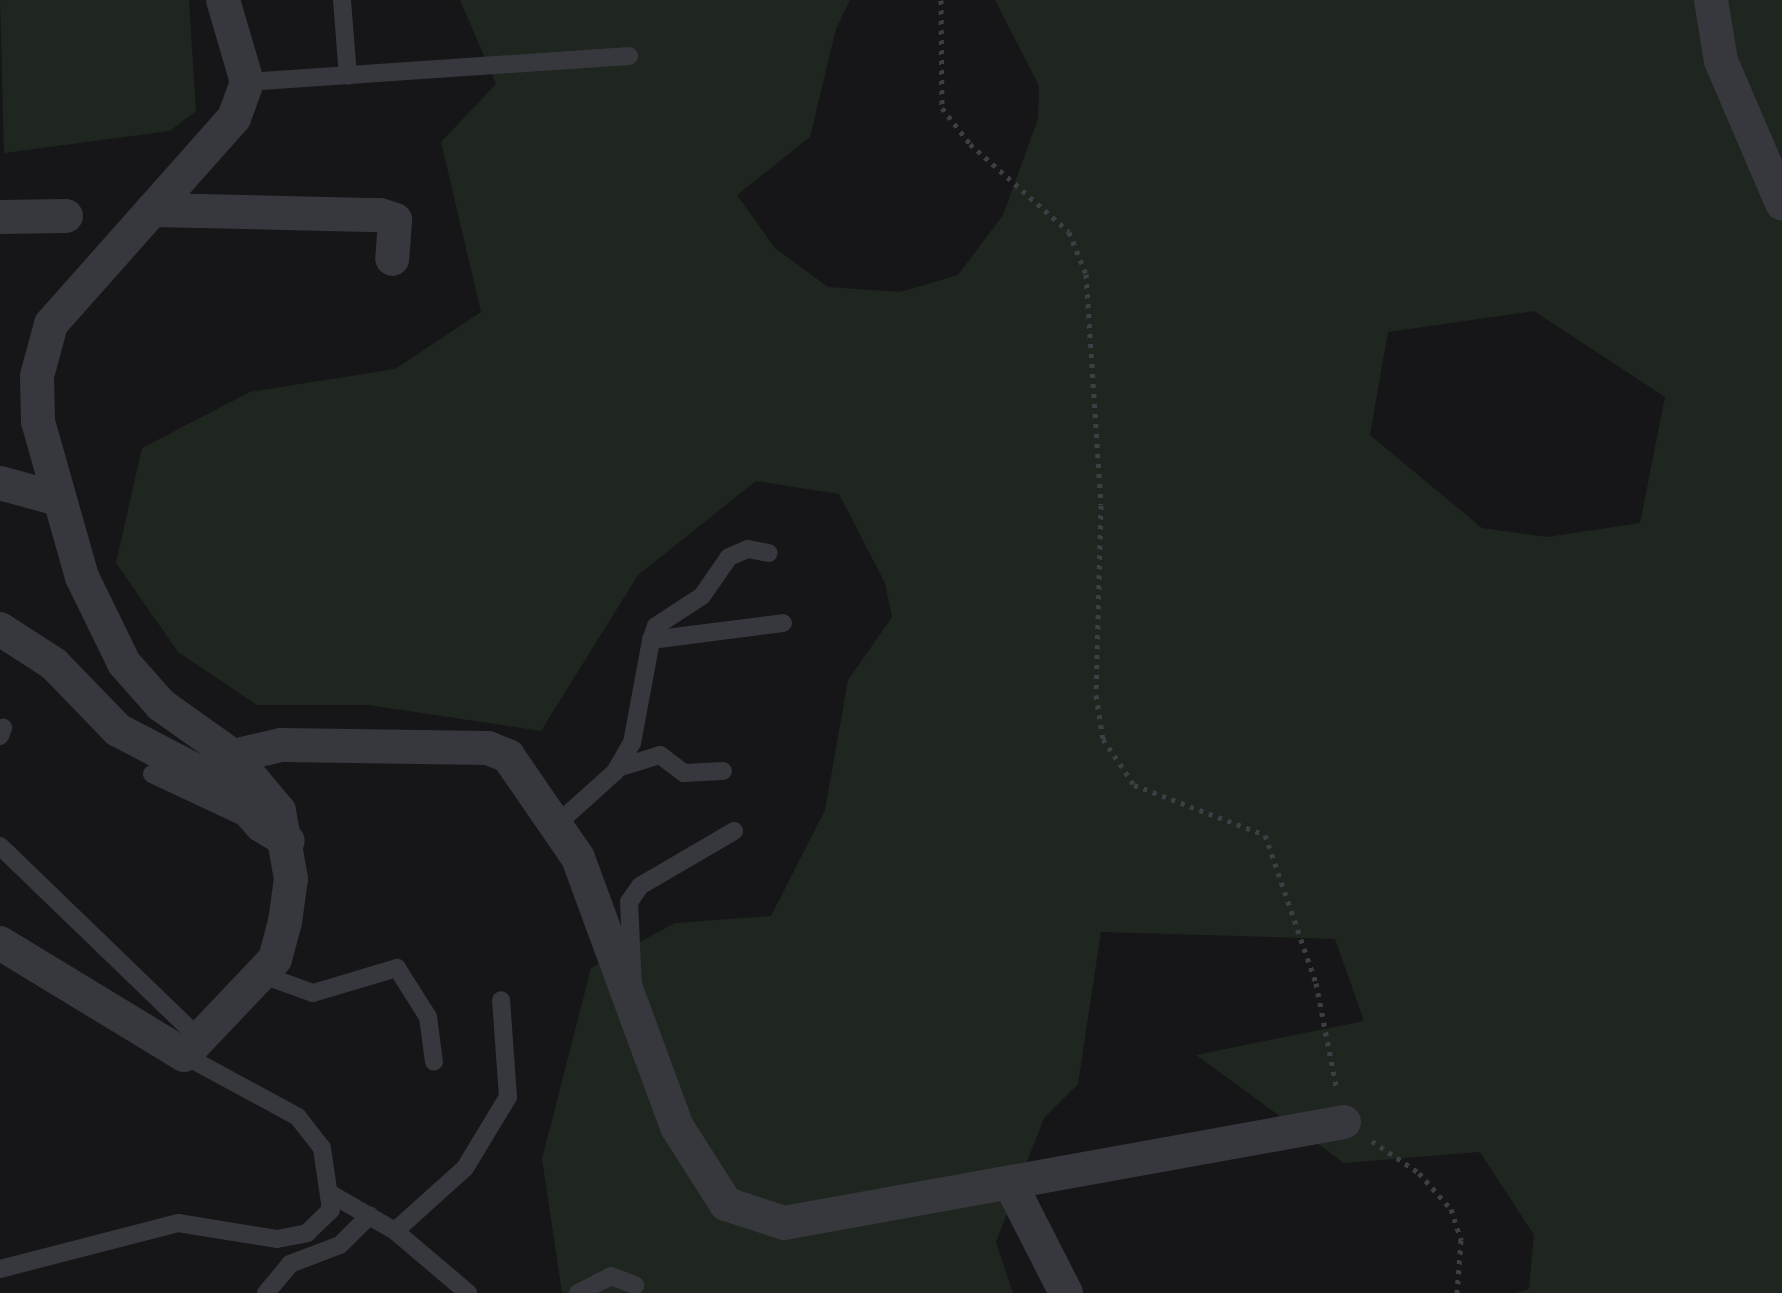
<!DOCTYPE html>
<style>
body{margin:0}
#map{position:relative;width:1782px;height:1293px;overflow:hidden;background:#161618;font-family:Raleway,sans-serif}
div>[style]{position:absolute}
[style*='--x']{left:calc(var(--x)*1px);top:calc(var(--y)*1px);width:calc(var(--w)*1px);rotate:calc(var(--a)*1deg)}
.green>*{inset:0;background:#1e261f}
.path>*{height:5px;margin-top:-2.5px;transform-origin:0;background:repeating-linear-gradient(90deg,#3d3f44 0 4px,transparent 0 10px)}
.service>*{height:18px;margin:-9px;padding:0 9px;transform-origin:9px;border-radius:9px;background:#37383d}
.minor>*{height:34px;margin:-17px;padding:0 17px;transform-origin:17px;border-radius:17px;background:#37383d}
span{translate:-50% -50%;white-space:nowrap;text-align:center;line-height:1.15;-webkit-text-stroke:6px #111113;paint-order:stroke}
</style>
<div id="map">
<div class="green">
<div style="clip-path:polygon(0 0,189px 0,196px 111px,170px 131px,4px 153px)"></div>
<div style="clip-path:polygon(evenodd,460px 0,850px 0,836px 29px,810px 137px,737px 195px,775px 248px,828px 287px,900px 292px,958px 275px,1003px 215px,1038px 119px,1039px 86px,995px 0,1782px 0,1782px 1293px,1516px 1293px,1529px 1289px,1534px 1235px,1480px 1152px,1344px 1163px,1196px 1055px,1364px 1021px,1335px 939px,1101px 932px,1078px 1084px,1044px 1118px,996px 1242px,1013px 1293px,562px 1293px,542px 1159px,591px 968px,675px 923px,771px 916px,825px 810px,848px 680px,892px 617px,885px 583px,839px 494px,756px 481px,638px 575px,541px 731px,368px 705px,257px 705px,178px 652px,116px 563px,142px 448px,250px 392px,395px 369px,481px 312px,441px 142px,496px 84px,460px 0,1534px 311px,1665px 397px,1640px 523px,1547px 537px,1482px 528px,1370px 435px,1388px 332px,1534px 311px)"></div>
</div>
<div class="path">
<div style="--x:941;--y:0;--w:108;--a:89.5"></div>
<div style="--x:942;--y:108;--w:46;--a:52.1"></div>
<div style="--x:970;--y:144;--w:132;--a:41.6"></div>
<div style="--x:1069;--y:232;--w:45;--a:68"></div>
<div style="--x:1086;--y:274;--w:231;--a:86.3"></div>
<div style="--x:1101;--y:505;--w:190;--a:91.5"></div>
<div style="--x:1096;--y:695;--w:45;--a:81"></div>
<div style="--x:1103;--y:739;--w:55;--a:56"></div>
<div style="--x:1134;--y:785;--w:140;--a:20.9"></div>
<div style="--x:1265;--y:835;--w:157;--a:71"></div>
<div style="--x:1316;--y:983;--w:110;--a:79"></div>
<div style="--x:1372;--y:1141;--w:57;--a:34.2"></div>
<div style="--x:1419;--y:1173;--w:48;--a:48.4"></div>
<div style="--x:1451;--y:1209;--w:33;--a:72"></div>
<div style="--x:1461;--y:1240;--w:53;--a:94.3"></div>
</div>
<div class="service">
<div style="--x:342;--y:0;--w:76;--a:85.5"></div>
<div style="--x:247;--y:82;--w:383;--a:-3.9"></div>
<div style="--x:651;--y:640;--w:15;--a:-70"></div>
<div style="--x:656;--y:626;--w:55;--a:-33.1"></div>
<div style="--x:702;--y:596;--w:47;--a:-55.3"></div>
<div style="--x:729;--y:557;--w:21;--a:-23"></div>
<div style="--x:748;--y:549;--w:21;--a:11"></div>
<div style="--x:0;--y:736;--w:9;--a:-69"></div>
<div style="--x:618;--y:768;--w:44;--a:-17.2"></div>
<div style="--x:660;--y:755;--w:30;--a:37"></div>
<div style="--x:684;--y:773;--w:39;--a:-3"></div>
<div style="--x:152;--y:774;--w:102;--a:25.1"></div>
<div style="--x:557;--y:824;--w:78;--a:-41.9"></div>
<div style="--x:615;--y:772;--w:34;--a:-60"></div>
<div style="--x:632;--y:743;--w:105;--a:-79.5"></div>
<div style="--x:651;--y:640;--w:133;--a:-7.3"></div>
<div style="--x:0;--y:846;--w:279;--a:44"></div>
<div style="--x:263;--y:975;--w:53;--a:19.8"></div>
<div style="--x:313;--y:993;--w:88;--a:-16.6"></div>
<div style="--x:397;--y:968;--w:58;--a:57.7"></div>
<div style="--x:428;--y:1017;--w:45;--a:82.4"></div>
<div style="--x:633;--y:989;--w:87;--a:-92.6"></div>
<div style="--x:629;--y:902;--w:19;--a:-55"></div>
<div style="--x:640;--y:886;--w:109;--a:-30.3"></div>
<div style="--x:331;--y:1194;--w:74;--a:30"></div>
<div style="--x:395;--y:1231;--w:96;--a:40.3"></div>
<div style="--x:395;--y:1231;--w:94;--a:-42"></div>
<div style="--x:465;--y:1168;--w:83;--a:-58.8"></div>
<div style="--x:508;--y:1097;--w:97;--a:-94.1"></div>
<div style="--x:0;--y:1269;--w:184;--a:-14.5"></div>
<div style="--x:178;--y:1223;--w:100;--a:9.2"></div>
<div style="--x:277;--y:1239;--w:31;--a:-11"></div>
<div style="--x:307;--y:1233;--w:33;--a:-44"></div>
<div style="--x:331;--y:1210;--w:63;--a:-98.3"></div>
<div style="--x:322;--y:1148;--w:39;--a:-128"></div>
<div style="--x:298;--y:1117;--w:130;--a:-151.5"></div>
<div style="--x:266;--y:1293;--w:38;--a:-50"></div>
<div style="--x:290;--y:1264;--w:53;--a:-20.8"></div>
<div style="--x:340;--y:1245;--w:42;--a:-45"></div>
<div style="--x:578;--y:1293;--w:37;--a:-27"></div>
<div style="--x:611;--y:1276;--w:26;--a:21"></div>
</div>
<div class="minor">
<div style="--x:1711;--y:0;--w:62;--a:80.7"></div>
<div style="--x:1721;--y:61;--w:155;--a:66.8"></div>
<div style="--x:152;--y:210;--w:228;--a:1.3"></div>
<div style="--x:380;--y:215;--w:16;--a:18"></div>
<div style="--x:395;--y:220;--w:39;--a:94"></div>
<div style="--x:0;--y:217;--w:66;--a:-0.9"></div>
<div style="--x:0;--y:483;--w:60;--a:15.4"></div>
<div style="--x:0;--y:629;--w:64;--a:32.9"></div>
<div style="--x:54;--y:664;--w:92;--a:45.9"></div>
<div style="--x:118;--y:730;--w:125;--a:27.6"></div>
<div style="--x:229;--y:788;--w:49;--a:49.1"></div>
<div style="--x:261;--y:825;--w:31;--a:31"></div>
<div style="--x:233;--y:756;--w:49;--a:-12.9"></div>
<div style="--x:281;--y:745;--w:207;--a:0.8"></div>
<div style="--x:488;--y:748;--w:22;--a:22"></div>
<div style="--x:508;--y:756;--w:124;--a:55.5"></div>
<div style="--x:578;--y:858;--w:287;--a:69.8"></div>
<div style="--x:677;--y:1127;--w:91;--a:57.5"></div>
<div style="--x:726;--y:1204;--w:61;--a:18.1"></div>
<div style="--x:784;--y:1223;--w:569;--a:-10.22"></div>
<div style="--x:0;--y:943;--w:215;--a:31.3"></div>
<div style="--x:184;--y:1055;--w:132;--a:-46.5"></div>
<div style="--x:275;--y:959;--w:38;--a:-75"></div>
<div style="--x:285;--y:922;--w:43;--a:-82.1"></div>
<div style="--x:291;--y:879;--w:69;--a:-100"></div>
<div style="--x:279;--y:811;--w:72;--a:-129.9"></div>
<div style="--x:233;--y:756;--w:88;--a:-144.7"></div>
<div style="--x:161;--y:705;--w:56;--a:-131.4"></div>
<div style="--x:124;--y:663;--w:96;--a:-116"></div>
<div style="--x:82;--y:577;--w:161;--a:-105.8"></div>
<div style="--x:38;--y:422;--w:46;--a:-91.2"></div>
<div style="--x:37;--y:376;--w:54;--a:-74.9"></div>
<div style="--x:51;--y:324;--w:276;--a:-48.4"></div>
<div style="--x:234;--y:118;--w:38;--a:-70"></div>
<div style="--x:247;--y:82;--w:85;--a:-106.3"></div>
<div style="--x:1012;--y:1187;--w:119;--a:63"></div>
</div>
</div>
